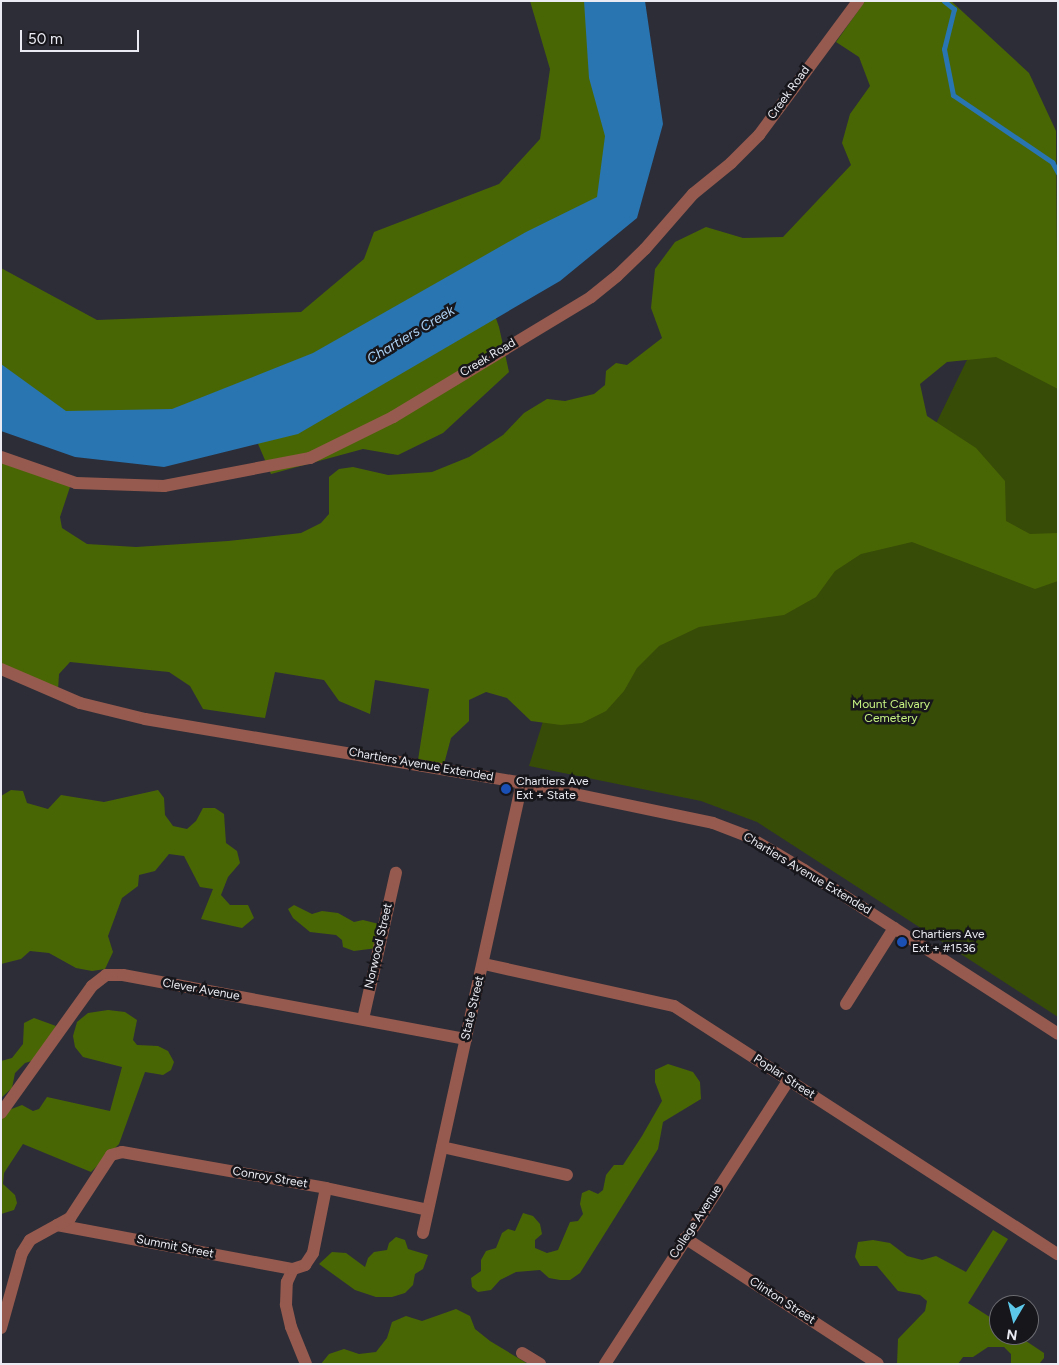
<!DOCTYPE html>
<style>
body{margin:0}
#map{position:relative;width:1059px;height:1365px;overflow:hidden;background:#2d2d38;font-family:Figtree,sans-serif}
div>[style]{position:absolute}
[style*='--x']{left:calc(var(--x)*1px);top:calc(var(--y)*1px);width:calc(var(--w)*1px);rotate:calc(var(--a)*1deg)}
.green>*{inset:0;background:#374c07}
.forest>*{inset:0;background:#496604}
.water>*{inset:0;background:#2875b1}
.stream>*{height:5px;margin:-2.5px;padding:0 2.5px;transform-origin:2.5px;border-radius:2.5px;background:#2875b1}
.minor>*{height:12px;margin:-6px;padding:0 6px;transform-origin:6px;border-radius:6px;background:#965b4e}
.tertiary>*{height:12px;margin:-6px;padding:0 6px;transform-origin:6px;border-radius:6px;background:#965b4e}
.dots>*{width:14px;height:14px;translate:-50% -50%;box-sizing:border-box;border:2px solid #16161b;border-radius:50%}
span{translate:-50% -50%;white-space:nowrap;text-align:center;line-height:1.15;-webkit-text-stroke:5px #16161b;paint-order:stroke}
.street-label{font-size:12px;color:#ebebf3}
.park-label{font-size:12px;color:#c8f483}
.poi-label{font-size:12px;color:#ebebf3}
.left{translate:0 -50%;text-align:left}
.water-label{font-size:14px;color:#accff0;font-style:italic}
.frame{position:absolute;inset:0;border:2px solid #ebebf3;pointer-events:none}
.north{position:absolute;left:989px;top:1295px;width:50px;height:50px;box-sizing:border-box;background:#16161b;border:1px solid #6b6b71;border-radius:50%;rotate:188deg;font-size:14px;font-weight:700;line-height:20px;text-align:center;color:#ebebf3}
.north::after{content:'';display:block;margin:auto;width:18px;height:22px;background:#5cc7e8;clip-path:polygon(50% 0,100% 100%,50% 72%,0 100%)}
.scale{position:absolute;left:20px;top:30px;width:119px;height:22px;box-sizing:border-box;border:2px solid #ebebf3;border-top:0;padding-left:6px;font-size:15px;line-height:18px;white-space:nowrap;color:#ebebf3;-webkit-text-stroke:4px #16161b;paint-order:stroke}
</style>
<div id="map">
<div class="green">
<div style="clip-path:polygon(1019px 253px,1058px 280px,1058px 1017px,757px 822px,701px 801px,529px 766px,623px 466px,876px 547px)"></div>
</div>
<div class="forest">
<div style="clip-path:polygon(530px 1px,605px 1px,610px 191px,485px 287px,499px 327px,509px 372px,443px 433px,398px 455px,363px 449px,271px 474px,246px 416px,91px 433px,1px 404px,1px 268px,97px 320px,301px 312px,364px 259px,374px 232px,499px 184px,540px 139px,550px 69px)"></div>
<div style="clip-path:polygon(865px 1px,951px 1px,1029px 73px,1056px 131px,1058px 389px,996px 357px,947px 362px,920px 384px,927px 416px,976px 448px,1005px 481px,1006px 521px,1030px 534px,1058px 533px,1058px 581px,1035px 589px,912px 542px,861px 554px,835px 571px,816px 597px,784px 615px,699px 627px,659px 646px,637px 668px,624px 691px,606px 711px,582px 723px,561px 725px,531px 721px,507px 698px,486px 692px,469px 700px,469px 721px,451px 738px,444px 764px,418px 760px,429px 689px,375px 680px,370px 714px,339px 701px,324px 680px,275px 672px,265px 718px,203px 709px,190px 686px,169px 672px,70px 662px,59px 674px,58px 690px,1px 664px,1px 458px,71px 484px,60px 517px,62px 528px,87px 544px,136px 547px,228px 541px,301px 533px,321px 523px,329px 514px,329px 477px,339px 469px,353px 467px,388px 475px,432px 472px,469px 457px,503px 435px,524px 413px,547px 399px,565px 401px,594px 394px,605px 385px,606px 371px,616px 363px,627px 365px,662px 338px,651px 308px,655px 269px,675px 242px,706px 227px,743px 238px,783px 237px,851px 165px,842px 143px,850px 114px,870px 86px,859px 57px,836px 42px)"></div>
<div style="clip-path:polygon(11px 790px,23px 791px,27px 803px,48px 809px,61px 795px,104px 802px,158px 790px,164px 798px,165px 815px,173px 826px,187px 829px,196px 821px,203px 808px,215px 808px,224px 814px,226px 843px,237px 851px,240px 863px,228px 877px,221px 895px,230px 905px,248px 905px,254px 918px,242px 928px,201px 919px,213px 889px,200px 887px,184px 856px,169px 854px,155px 871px,139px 875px,138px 886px,122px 898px,108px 936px,113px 952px,105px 969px,92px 971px,76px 968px,49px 953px,30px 951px,21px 959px,1px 964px,1px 796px)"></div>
<div style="clip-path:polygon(294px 905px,312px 914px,322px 911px,338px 913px,354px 922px,363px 920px,379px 924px,377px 948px,354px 951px,343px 947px,342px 940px,336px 935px,310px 932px,293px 918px,288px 909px)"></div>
<div style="clip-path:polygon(108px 1010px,125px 1012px,137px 1020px,133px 1040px,137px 1045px,158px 1046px,168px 1051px,174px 1062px,171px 1070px,163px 1075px,145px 1072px,119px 1144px,91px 1172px,23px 1144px,4px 1173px,3px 1184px,15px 1195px,17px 1203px,14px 1210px,1px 1214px,1px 1120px,9px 1110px,22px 1105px,33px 1111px,39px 1109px,47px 1097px,110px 1111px,122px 1067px,83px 1057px,75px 1047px,73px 1036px,77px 1022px,88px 1013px)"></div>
<div style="clip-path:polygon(34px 1018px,56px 1026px,35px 1060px,25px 1063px,15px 1073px,12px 1088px,1px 1098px,1px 1061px,12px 1058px,23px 1044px,24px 1023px)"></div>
<div style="clip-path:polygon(668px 1064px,693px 1072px,700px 1082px,701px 1099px,663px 1122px,658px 1149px,580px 1273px,570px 1280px,560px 1280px,549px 1278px,540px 1270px,516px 1272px,500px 1280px,491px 1290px,478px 1292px,472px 1287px,471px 1278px,481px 1271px,481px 1260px,486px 1251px,496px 1248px,502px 1233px,508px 1229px,515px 1231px,523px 1213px,533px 1216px,540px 1224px,542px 1234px,535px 1240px,535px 1248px,547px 1253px,558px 1250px,570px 1222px,578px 1221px,583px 1214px,580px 1204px,582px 1193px,589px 1190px,598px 1194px,603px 1190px,606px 1175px,614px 1165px,623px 1165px,642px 1136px,662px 1101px,655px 1082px,655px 1070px)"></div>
<div style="clip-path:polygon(993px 1230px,1008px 1239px,968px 1303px,999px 1323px,999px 1335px,1017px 1335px,1044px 1353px,1044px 1358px,1039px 1364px,1011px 1364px,1011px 1354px,1004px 1347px,988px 1347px,973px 1357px,963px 1357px,958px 1364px,897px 1364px,898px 1339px,925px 1311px,927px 1301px,920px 1295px,898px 1291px,877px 1266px,860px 1266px,855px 1257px,858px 1242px,873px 1240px,890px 1243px,907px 1256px,922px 1260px,936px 1256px,966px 1272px)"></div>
<div style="clip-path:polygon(396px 1237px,405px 1240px,408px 1249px,428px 1255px,423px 1269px,415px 1274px,413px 1285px,405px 1293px,392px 1297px,376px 1297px,355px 1290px,319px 1264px,332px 1252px,346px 1253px,365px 1267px,368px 1258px,374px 1252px,387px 1250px,389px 1243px)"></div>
<div style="clip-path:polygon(456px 1309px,470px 1316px,475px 1329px,490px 1341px,528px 1364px,321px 1364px,329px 1354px,344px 1349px,359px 1354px,376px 1352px,387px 1338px,392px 1322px,406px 1316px,422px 1321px)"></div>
</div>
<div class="water">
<div style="clip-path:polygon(584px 1px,645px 1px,663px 124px,637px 218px,560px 281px,298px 434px,164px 467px,75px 457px,1px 431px,1px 364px,66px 411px,172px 409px,313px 353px,526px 232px,597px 197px,605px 136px,589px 78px)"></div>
</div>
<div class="stream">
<div style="--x:944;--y:1;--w:13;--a:39"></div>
<div style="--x:954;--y:9;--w:41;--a:104"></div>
<div style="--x:944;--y:49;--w:47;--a:78.9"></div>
<div style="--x:953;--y:95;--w:120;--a:34.1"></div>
<div style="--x:1052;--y:162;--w:13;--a:61"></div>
</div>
<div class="minor">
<div style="--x:1;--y:457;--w:79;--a:19.1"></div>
<div style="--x:76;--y:483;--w:88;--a:2"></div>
<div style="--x:164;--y:486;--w:149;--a:-10.9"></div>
<div style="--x:310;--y:458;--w:93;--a:-26.3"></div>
<div style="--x:393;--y:417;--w:232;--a:-31.2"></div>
<div style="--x:591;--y:297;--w:33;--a:-39"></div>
<div style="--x:617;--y:276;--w:39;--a:-44"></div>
<div style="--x:645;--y:249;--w:73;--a:-48.9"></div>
<div style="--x:693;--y:194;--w:49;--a:-39.2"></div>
<div style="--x:731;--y:163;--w:40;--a:-45"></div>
<div style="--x:759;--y:135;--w:167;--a:-53.5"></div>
<div style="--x:484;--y:964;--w:195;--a:12.5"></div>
<div style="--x:674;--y:1006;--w:457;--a:32.9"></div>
<div style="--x:846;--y:1004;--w:90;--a:-57.7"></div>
<div style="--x:363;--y:1019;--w:150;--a:-77.3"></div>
<div style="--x:1;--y:1113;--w:156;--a:-54.4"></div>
<div style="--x:92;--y:986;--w:18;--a:-38"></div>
<div style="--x:106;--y:975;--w:17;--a:0"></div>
<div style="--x:123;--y:975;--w:349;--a:10.6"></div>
<div style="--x:442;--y:1147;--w:128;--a:12.6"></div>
<div style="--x:57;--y:1225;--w:240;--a:10.6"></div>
<div style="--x:423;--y:1233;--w:461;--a:-77.6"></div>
<div style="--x:685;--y:1238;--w:230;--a:33.1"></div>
<div style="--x:1;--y:1328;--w:78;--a:-74.4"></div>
<div style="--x:22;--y:1253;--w:15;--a:-58"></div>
<div style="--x:30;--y:1240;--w:46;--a:-28.8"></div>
<div style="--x:70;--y:1218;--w:75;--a:-56.9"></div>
<div style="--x:111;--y:1155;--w:11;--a:-15"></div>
<div style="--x:122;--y:1152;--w:207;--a:10"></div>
<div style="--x:326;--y:1188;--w:104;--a:12.2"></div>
<div style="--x:522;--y:1353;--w:21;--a:31"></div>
<div style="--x:306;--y:1364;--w:40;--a:-112"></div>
<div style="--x:291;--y:1327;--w:23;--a:-103"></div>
<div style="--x:286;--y:1305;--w:23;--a:-88"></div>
<div style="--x:287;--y:1282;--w:14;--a:-65"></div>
<div style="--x:293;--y:1269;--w:13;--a:-18"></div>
<div style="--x:305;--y:1265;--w:14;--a:-56"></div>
<div style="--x:313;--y:1253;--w:66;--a:-78.7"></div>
<div style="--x:605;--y:1364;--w:337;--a:-57.1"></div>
</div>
<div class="tertiary">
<div style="--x:1;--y:669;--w:86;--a:23.3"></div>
<div style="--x:80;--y:703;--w:67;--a:13.8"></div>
<div style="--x:145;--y:719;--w:382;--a:9.6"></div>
<div style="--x:522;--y:783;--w:195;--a:11.8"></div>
<div style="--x:713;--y:823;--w:34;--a:21"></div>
<div style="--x:745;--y:835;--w:69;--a:30.7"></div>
<div style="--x:804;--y:870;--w:302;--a:32.8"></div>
</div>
<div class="dots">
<div style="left:506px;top:789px;background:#1a4fb4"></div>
<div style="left:902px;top:942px;background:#1a4fb4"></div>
</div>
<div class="street-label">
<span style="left:789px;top:93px;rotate:-54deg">Creek Road</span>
<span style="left:488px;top:358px;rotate:-31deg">Creek Road</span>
<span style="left:421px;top:765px;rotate:10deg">Chartiers Avenue Extended</span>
<span style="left:807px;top:874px;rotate:31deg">Chartiers Avenue Extended</span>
<span style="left:379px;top:946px;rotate:-77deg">Norwood Street</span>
<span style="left:201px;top:990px;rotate:10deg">Clever Avenue</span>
<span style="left:473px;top:1008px;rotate:-77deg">State Street</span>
<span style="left:784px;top:1077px;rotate:33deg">Poplar Street</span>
<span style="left:270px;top:1178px;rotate:10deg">Conroy Street</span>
<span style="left:696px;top:1222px;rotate:-57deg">College Avenue</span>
<span style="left:175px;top:1247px;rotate:11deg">Summit Street</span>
<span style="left:782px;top:1301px;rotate:33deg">Clinton Street</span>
</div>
<div class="park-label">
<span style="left:891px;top:712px">Mount Calvary<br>Cemetery</span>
</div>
<div class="poi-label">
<span class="left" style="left:516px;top:789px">Chartiers Ave<br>Ext + State</span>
<span class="left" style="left:912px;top:942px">Chartiers Ave<br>Ext + #1536</span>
</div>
<div class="water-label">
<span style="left:411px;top:335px;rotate:-31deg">Chartiers Creek</span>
</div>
<div class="frame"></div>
<div class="north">N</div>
<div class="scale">50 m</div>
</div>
